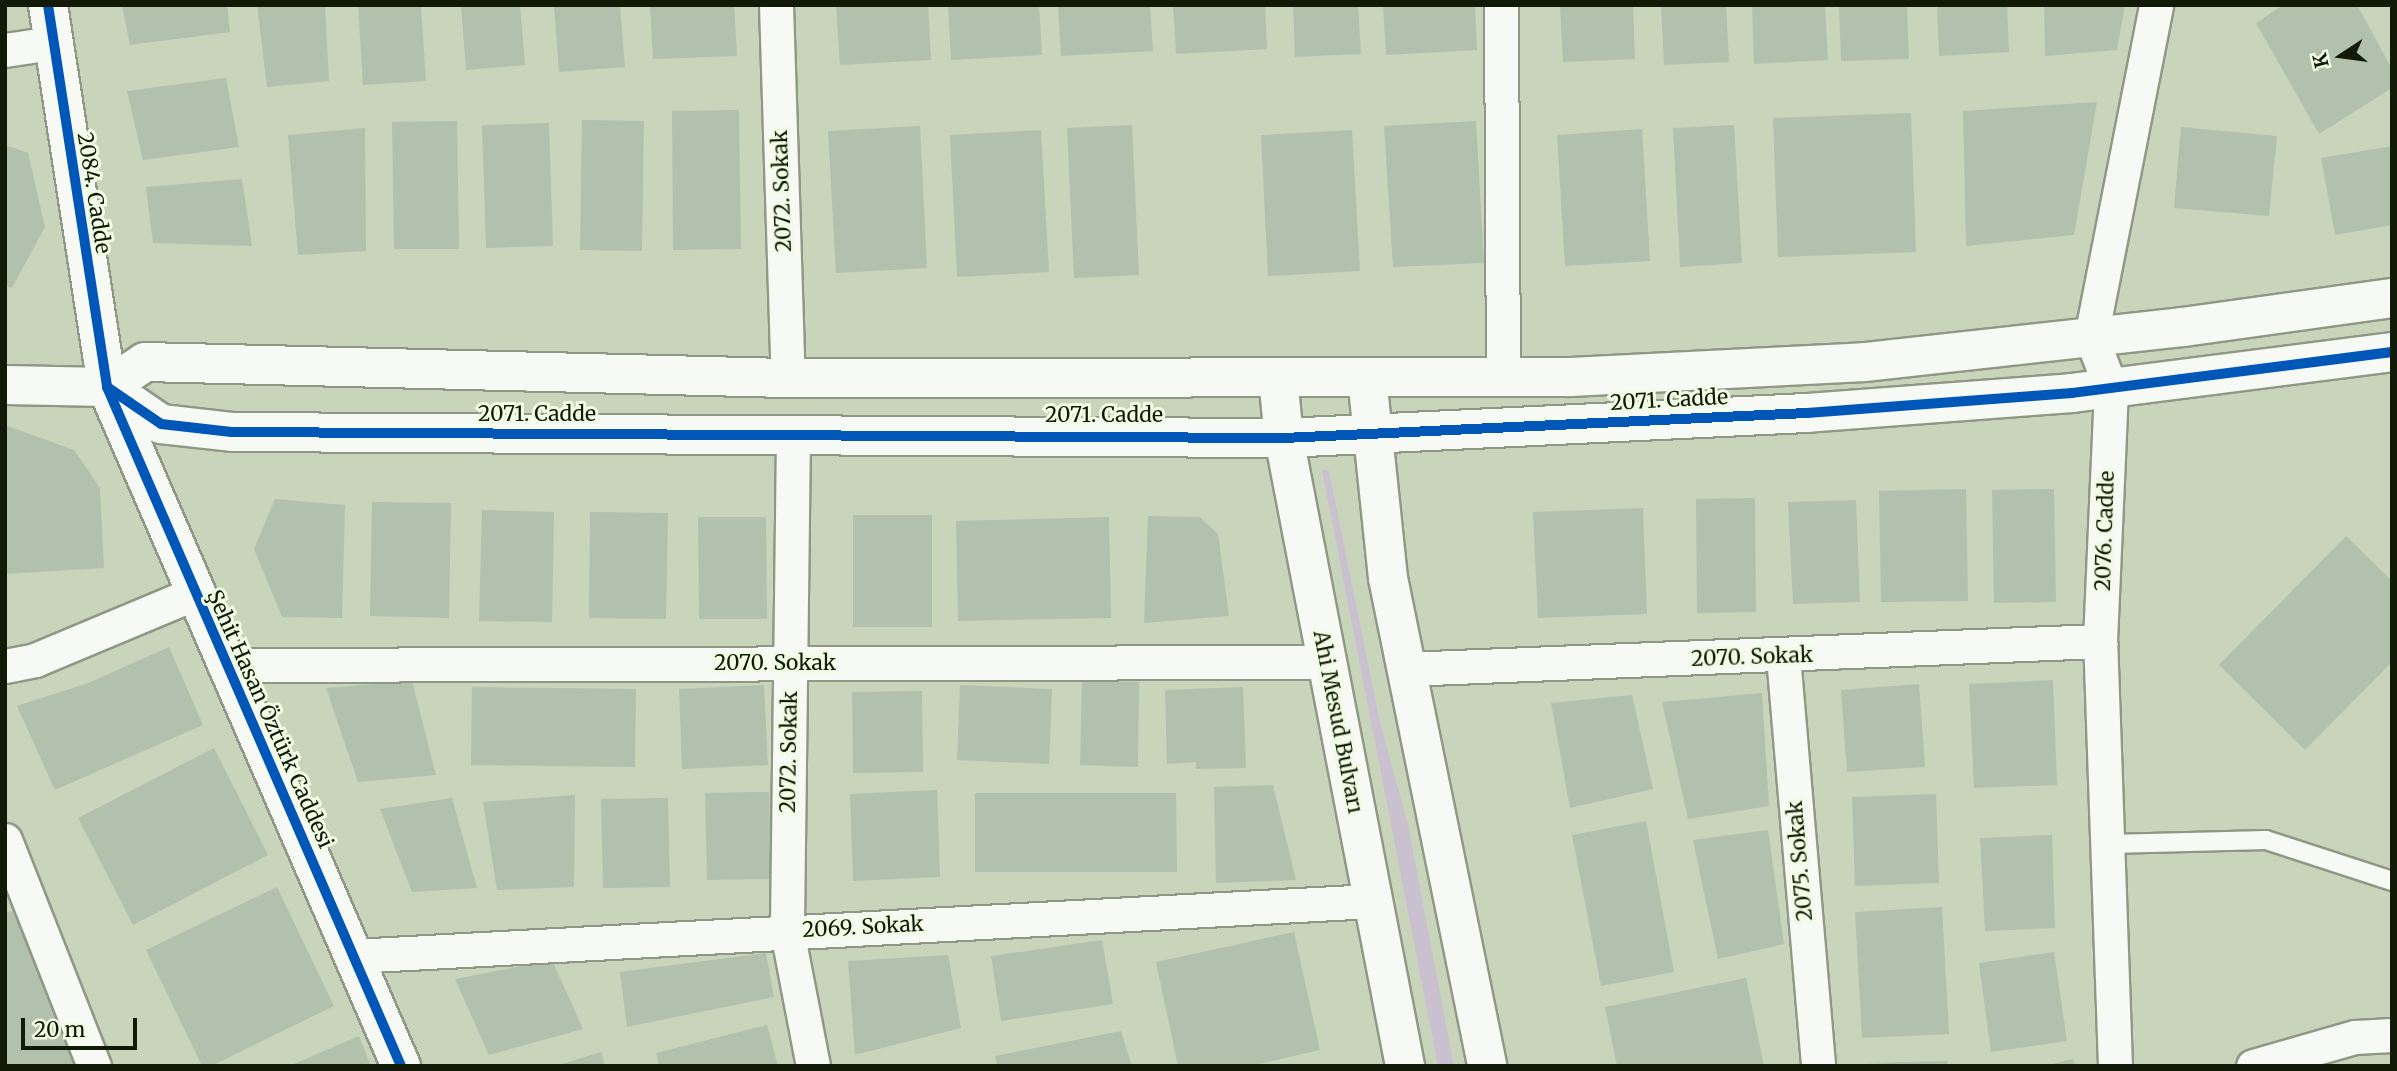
<!DOCTYPE html>
<meta charset="utf-8">
<style>
body{margin:0}
#map{position:relative;width:2397px;height:1071px;overflow:hidden;background:#c8d5ba;font-family:Merriweather,serif}
div>[style]{position:absolute}
[style*='--x']{left:calc(var(--x)*1px);top:calc(var(--y)*1px);width:calc(var(--w)*1px);rotate:calc(var(--a)*1deg)}
.green>*{inset:0;background:#cac1d0}
.building>*{inset:0;background:#b1c1ad}
.roads{filter:drop-shadow(2px 0 #8f9884) drop-shadow(-2px 0 #8f9884) drop-shadow(0 2px #8f9884) drop-shadow(0 -2px #8f9884)}
.lane>*{height:18px;margin:-9px;padding:0 9px;transform-origin:9px;border-radius:9px;background:#f7f9f5}
.street>*{height:33px;margin:-16.5px;padding:0 16.5px;transform-origin:16.5px;border-radius:16.5px;background:#f7f9f5}
.secondary>*{height:38px;margin:-19px;padding:0 19px;transform-origin:19px;border-radius:19px;background:#f7f9f5}
.cycleway>*{height:10px;margin:-5px;padding:0 5px;transform-origin:5px;border-radius:5px;background:#0057b8}
span{translate:-50% -50%;white-space:nowrap;text-align:center;line-height:1.15;-webkit-text-stroke:6px #f0fce3;paint-order:stroke}
.street-label{font-size:21px;color:#111907}
.frame{position:absolute;inset:0;border:7px solid #111907;pointer-events:none}
.north{position:absolute;left:2306px;top:21px;width:70px;height:70px;-webkit-text-stroke:5px #f0fce3;paint-order:stroke;rotate:257deg;font-size:19px;font-weight:700;line-height:28px;text-align:center;color:#111907}
.north::after{content:'';display:block;margin:auto;width:24px;height:32px;background:#111907;clip-path:polygon(50% 0,100% 100%,50% 72%,0 100%)}
.scale{position:absolute;left:21px;top:1018px;width:116px;height:32px;box-sizing:border-box;border:4px solid #111907;border-top:0;padding-left:9px;font-size:21px;line-height:24px;white-space:nowrap;color:#111907;-webkit-text-stroke:5px #f0fce3;paint-order:stroke}
</style>
<div id="map">
<div class="green">
<div style="clip-path:polygon(1322px 470px,1329px 471px,1379px 718px,1408px 825px,1454px 1066px,1438px 1066px)"></div>
</div>
<div class="building">
<div style="clip-path:polygon(122px 5px,227px 5px,230px 32px,130px 45px)"></div>
<div style="clip-path:polygon(257px 5px,325px 5px,329px 81px,267px 87px)"></div>
<div style="clip-path:polygon(358px 5px,421px 5px,426px 81px,363px 85px)"></div>
<div style="clip-path:polygon(461px 5px,520px 5px,525px 65px,466px 70px)"></div>
<div style="clip-path:polygon(554px 5px,620px 5px,625px 67px,559px 72px)"></div>
<div style="clip-path:polygon(650px 5px,734px 5px,737px 56px,653px 59px)"></div>
<div style="clip-path:polygon(836px 5px,928px 5px,931px 60px,840px 65px)"></div>
<div style="clip-path:polygon(948px 5px,1039px 5px,1042px 55px,951px 60px)"></div>
<div style="clip-path:polygon(1058px 5px,1150px 5px,1153px 51px,1061px 56px)"></div>
<div style="clip-path:polygon(1173px 5px,1265px 5px,1267px 49px,1176px 54px)"></div>
<div style="clip-path:polygon(1293px 5px,1358px 5px,1361px 54px,1295px 57px)"></div>
<div style="clip-path:polygon(1383px 5px,1475px 5px,1477px 50px,1386px 55px)"></div>
<div style="clip-path:polygon(1560px 5px,1633px 5px,1635px 59px,1563px 62px)"></div>
<div style="clip-path:polygon(1661px 5px,1726px 5px,1729px 62px,1664px 65px)"></div>
<div style="clip-path:polygon(1752px 5px,1825px 5px,1828px 60px,1754px 64px)"></div>
<div style="clip-path:polygon(1839px 5px,1907px 5px,1909px 59px,1841px 61px)"></div>
<div style="clip-path:polygon(1937px 5px,2007px 5px,2009px 52px,1939px 56px)"></div>
<div style="clip-path:polygon(2044px 5px,2125px 5px,2117px 50px,2045px 56px)"></div>
<div style="clip-path:polygon(2283px 5px,2357px 5px,2392px 69px,2392px 88px,2319px 134px,2256px 23px)"></div>
<div style="clip-path:polygon(226px 78px,239px 147px,143px 160px,127px 91px)"></div>
<div style="clip-path:polygon(2097px 102px,2074px 235px,1966px 246px,1963px 111px)"></div>
<div style="clip-path:polygon(739px 110px,741px 249px,673px 250px,672px 111px)"></div>
<div style="clip-path:polygon(1911px 113px,1916px 252px,1778px 257px,1773px 118px)"></div>
<div style="clip-path:polygon(582px 120px,644px 121px,642px 251px,580px 250px)"></div>
<div style="clip-path:polygon(457px 121px,459px 249px,394px 249px,392px 122px)"></div>
<div style="clip-path:polygon(1476px 121px,1484px 263px,1393px 267px,1384px 126px)"></div>
<div style="clip-path:polygon(549px 123px,553px 246px,486px 248px,482px 125px)"></div>
<div style="clip-path:polygon(1132px 125px,1139px 275px,1074px 278px,1067px 128px)"></div>
<div style="clip-path:polygon(1734px 125px,1742px 263px,1680px 267px,1673px 128px)"></div>
<div style="clip-path:polygon(920px 126px,927px 268px,836px 273px,828px 131px)"></div>
<div style="clip-path:polygon(2181px 127px,2277px 136px,2269px 216px,2174px 208px)"></div>
<div style="clip-path:polygon(365px 128px,366px 251px,298px 255px,288px 135px)"></div>
<div style="clip-path:polygon(1642px 129px,1650px 261px,1565px 266px,1557px 135px)"></div>
<div style="clip-path:polygon(1041px 130px,1049px 272px,957px 277px,950px 135px)"></div>
<div style="clip-path:polygon(1352px 130px,1360px 271px,1268px 276px,1261px 135px)"></div>
<div style="clip-path:polygon(5px 145px,28px 153px,45px 227px,12px 288px,5px 286px)"></div>
<div style="clip-path:polygon(2392px 146px,2392px 225px,2335px 235px,2321px 158px)"></div>
<div style="clip-path:polygon(242px 179px,252px 246px,153px 243px,146px 187px)"></div>
<div style="clip-path:polygon(5px 425px,74px 450px,100px 488px,104px 568px,5px 574px)"></div>
<div style="clip-path:polygon(1966px 489px,1968px 601px,1881px 602px,1879px 491px)"></div>
<div style="clip-path:polygon(2054px 489px,2056px 602px,1994px 603px,1992px 490px)"></div>
<div style="clip-path:polygon(1755px 498px,1756px 612px,1697px 613px,1696px 499px)"></div>
<div style="clip-path:polygon(275px 499px,345px 505px,342px 618px,282px 617px,254px 549px)"></div>
<div style="clip-path:polygon(1856px 500px,1860px 602px,1793px 604px,1788px 502px)"></div>
<div style="clip-path:polygon(372px 502px,451px 503px,449px 618px,370px 616px)"></div>
<div style="clip-path:polygon(1643px 508px,1647px 614px,1538px 618px,1533px 512px)"></div>
<div style="clip-path:polygon(482px 510px,554px 512px,552px 622px,479px 621px)"></div>
<div style="clip-path:polygon(590px 512px,668px 513px,666px 619px,589px 618px)"></div>
<div style="clip-path:polygon(853px 515px,932px 515px,932px 627px,853px 627px)"></div>
<div style="clip-path:polygon(1148px 516px,1200px 517px,1218px 534px,1229px 616px,1144px 623px)"></div>
<div style="clip-path:polygon(698px 517px,766px 517px,767px 619px,699px 619px)"></div>
<div style="clip-path:polygon(1109px 517px,1111px 618px,958px 621px,956px 521px)"></div>
<div style="clip-path:polygon(2346px 536px,2392px 581px,2392px 662px,2305px 750px,2219px 665px)"></div>
<div style="clip-path:polygon(169px 647px,203px 725px,55px 790px,17px 706px,88px 683px)"></div>
<div style="clip-path:polygon(2053px 680px,2057px 785px,1974px 788px,1969px 684px)"></div>
<div style="clip-path:polygon(412px 681px,436px 775px,358px 782px,326px 688px)"></div>
<div style="clip-path:polygon(1082px 681px,1139px 682px,1138px 767px,1080px 765px)"></div>
<div style="clip-path:polygon(1919px 684px,1925px 767px,1847px 772px,1841px 690px)"></div>
<div style="clip-path:polygon(764px 685px,768px 765px,682px 769px,679px 689px)"></div>
<div style="clip-path:polygon(960px 685px,1052px 689px,1049px 764px,957px 760px)"></div>
<div style="clip-path:polygon(472px 687px,636px 689px,635px 767px,471px 765px)"></div>
<div style="clip-path:polygon(1243px 687px,1246px 768px,1196px 769px,1196px 762px,1167px 764px,1165px 690px)"></div>
<div style="clip-path:polygon(922px 691px,923px 772px,853px 773px,852px 692px)"></div>
<div style="clip-path:polygon(1762px 693px,1769px 806px,1688px 819px,1662px 702px)"></div>
<div style="clip-path:polygon(1632px 695px,1653px 789px,1570px 808px,1551px 703px)"></div>
<div style="clip-path:polygon(214px 748px,268px 855px,133px 925px,78px 818px)"></div>
<div style="clip-path:polygon(1273px 785px,1296px 880px,1216px 883px,1214px 787px)"></div>
<div style="clip-path:polygon(937px 790px,940px 877px,853px 881px,850px 794px)"></div>
<div style="clip-path:polygon(769px 792px,771px 879px,707px 880px,705px 793px)"></div>
<div style="clip-path:polygon(975px 793px,1176px 793px,1177px 872px,975px 872px)"></div>
<div style="clip-path:polygon(1936px 794px,1939px 883px,1855px 886px,1852px 797px)"></div>
<div style="clip-path:polygon(575px 795px,574px 887px,497px 890px,483px 802px)"></div>
<div style="clip-path:polygon(452px 798px,477px 888px,412px 892px,380px 809px)"></div>
<div style="clip-path:polygon(668px 798px,670px 887px,603px 888px,601px 799px)"></div>
<div style="clip-path:polygon(1646px 821px,1674px 972px,1601px 986px,1572px 835px)"></div>
<div style="clip-path:polygon(1768px 830px,1784px 944px,1718px 959px,1693px 840px)"></div>
<div style="clip-path:polygon(2052px 835px,2055px 928px,1985px 931px,1980px 838px)"></div>
<div style="clip-path:polygon(277px 887px,334px 1006px,211px 1066px,202px 1066px,146px 950px)"></div>
<div style="clip-path:polygon(1942px 907px,1949px 1034px,1862px 1038px,1855px 912px)"></div>
<div style="clip-path:polygon(25px 908px,65px 1020px,76px 1066px,5px 1066px,5px 913px)"></div>
<div style="clip-path:polygon(1294px 932px,1320px 1050px,1250px 1066px,1178px 1066px,1156px 962px)"></div>
<div style="clip-path:polygon(1102px 940px,1113px 1004px,1001px 1021px,991px 956px)"></div>
<div style="clip-path:polygon(2054px 952px,2067px 1041px,1991px 1052px,1979px 963px)"></div>
<div style="clip-path:polygon(766px 953px,774px 997px,627px 1027px,620px 972px)"></div>
<div style="clip-path:polygon(948px 955px,961px 1028px,855px 1055px,848px 961px)"></div>
<div style="clip-path:polygon(552px 960px,583px 1029px,489px 1055px,455px 979px)"></div>
<div style="clip-path:polygon(1746px 978px,1764px 1066px,1617px 1066px,1605px 1007px)"></div>
<div style="clip-path:polygon(767px 1025px,778px 1066px,659px 1066px,656px 1053px)"></div>
<div style="clip-path:polygon(1121px 1031px,1132px 1066px,997px 1066px,995px 1056px)"></div>
<div style="clip-path:polygon(359px 1036px,371px 1066px,289px 1066px)"></div>
<div style="clip-path:polygon(601px 1052px,605px 1066px,560px 1066px,559px 1065px)"></div>
<div style="clip-path:polygon(2073px 1059px,2075px 1066px,2048px 1066px,2048px 1065px)"></div>
<div style="clip-path:polygon(1947px 1061px,1947px 1066px,1865px 1063px)"></div>
</div>
<div class="roads">
<div class="lane">
<div style="--x:2110;--y:844;--w:156;--a:-1.5"></div>
<div style="--x:2266;--y:840;--w:133;--a:18"></div>
</div>
<div class="street">
<div style="--x:776;--y:5;--w:373;--a:88.2"></div>
<div style="--x:1501;--y:5;--w:374;--a:89.7"></div>
<div style="--x:5;--y:50;--w:48;--a:-8.5"></div>
<div style="--x:793;--y:435;--w:496;--a:90.7"></div>
<div style="--x:787;--y:931;--w:137;--a:79.1"></div>
<div style="--x:1783;--y:656;--w:411;--a:85.1"></div>
<div style="--x:224;--y:665;--w:1102;--a:-0.16"></div>
<div style="--x:5;--y:666;--w:31;--a:-11"></div>
<div style="--x:35;--y:660;--w:171;--a:-22.7"></div>
<div style="--x:1405;--y:669;--w:696;--a:-2.31"></div>
<div style="--x:5;--y:840;--w:243;--a:68.5"></div>
<div style="--x:353;--y:956;--w:1021;--a:-3.09"></div>
<div style="--x:2115;--y:1066;--w:425;--a:-92"></div>
<div style="--x:2100;--y:641;--w:253;--a:-87.5"></div>
<div style="--x:2111;--y:388;--w:55;--a:-111.4"></div>
<div style="--x:2091;--y:337;--w:338;--a:-78.9"></div>
<div style="--x:2253;--y:1066;--w:106;--a:-15.9"></div>
<div style="--x:2355;--y:1037;--w:37;--a:-3"></div>
</div>
<div class="secondary">
<div style="--x:48;--y:5;--w:387;--a:81.2"></div>
<div style="--x:107;--y:387;--w:740;--a:66.59"></div>
<div style="--x:1278;--y:378;--w:60;--a:84.3"></div>
<div style="--x:1284;--y:438;--w:640;--a:79.09"></div>
<div style="--x:1367;--y:378;--w:201;--a:84"></div>
<div style="--x:1388;--y:578;--w:498;--a:78.5"></div>
<div style="--x:5;--y:385;--w:102;--a:1.1"></div>
<div style="--x:107;--y:387;--w:65;--a:34.4"></div>
<div style="--x:161;--y:424;--w:71;--a:6.4"></div>
<div style="--x:232;--y:432;--w:1052;--a:0.33"></div>
<div style="--x:1284;--y:438;--w:524;--a:-2.74"></div>
<div style="--x:1807;--y:413;--w:266;--a:-4.3"></div>
<div style="--x:2072;--y:393;--w:323;--a:-7.3"></div>
<div style="--x:107;--y:387;--w:45;--a:-33.3"></div>
<div style="--x:145;--y:362;--w:643;--a:1.43"></div>
<div style="--x:788;--y:378;--w:782;--a:-0.07"></div>
<div style="--x:1570;--y:377;--w:295;--a:-2.9"></div>
<div style="--x:1865;--y:362;--w:320;--a:-6.3"></div>
<div style="--x:2183;--y:327;--w:211;--a:-7.9"></div>
</div>
</div>
<div class="cycleway">
<div style="--x:48;--y:5;--w:387;--a:81.2"></div>
<div style="--x:107;--y:387;--w:740;--a:66.59"></div>
<div style="--x:107;--y:387;--w:65;--a:34.4"></div>
<div style="--x:161;--y:424;--w:71;--a:6.4"></div>
<div style="--x:232;--y:432;--w:1052;--a:0.33"></div>
<div style="--x:1284;--y:438;--w:524;--a:-2.74"></div>
<div style="--x:1807;--y:413;--w:266;--a:-4.3"></div>
<div style="--x:2072;--y:393;--w:323;--a:-7.3"></div>
</div>
<div class="street-label">
<span style="left:782px;top:191px;rotate:-92deg">2072. Sokak</span>
<span style="left:94px;top:193px;rotate:81deg">2084. Cadde</span>
<span style="left:1669px;top:400px;rotate:-3deg">2071. Cadde</span>
<span style="left:537px;top:414px">2071. Cadde</span>
<span style="left:1104px;top:415px">2071. Cadde</span>
<span style="left:2105px;top:531px;rotate:-88deg">2076. Cadde</span>
<span style="left:1752px;top:657px;rotate:-2deg">2070. Sokak</span>
<span style="left:775px;top:663px">2070. Sokak</span>
<span style="left:270px;top:719px;rotate:66deg">Şehit Hasan Öztürk Caddesi</span>
<span style="left:1338px;top:722px;rotate:79deg">Ahi Mesud Bulvarı</span>
<span style="left:789px;top:752px;rotate:-89deg">2072. Sokak</span>
<span style="left:1800px;top:861px;rotate:-95deg">2075. Sokak</span>
<span style="left:863px;top:927px;rotate:-3deg">2069. Sokak</span>
</div>
<div class="frame"></div>
<div class="north">K</div>
<div class="scale">20 m</div>
</div>
